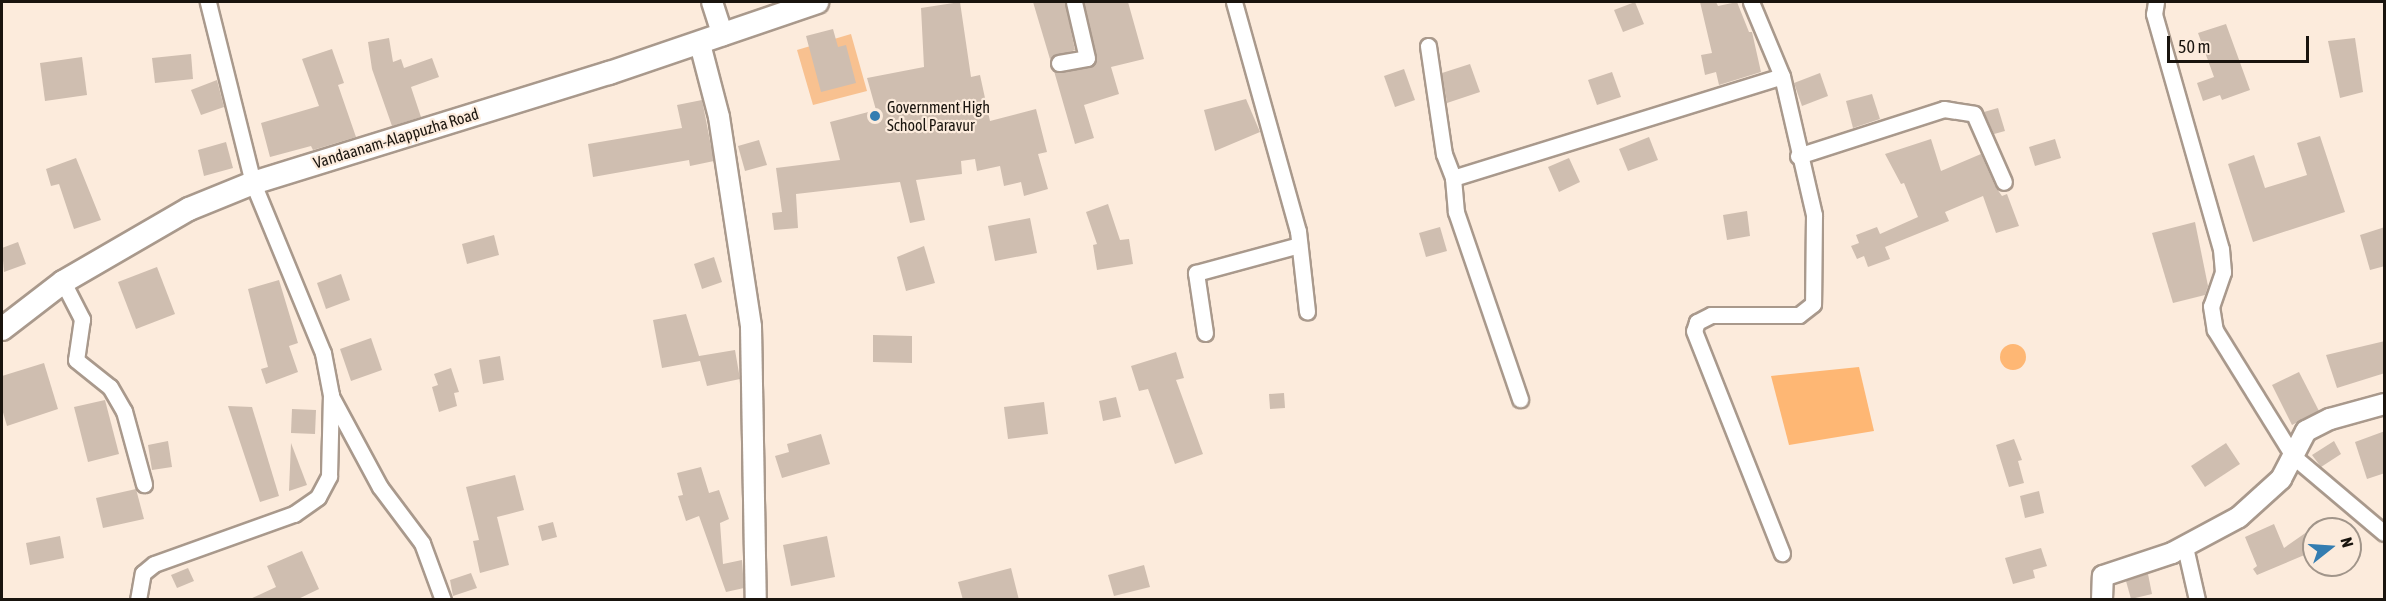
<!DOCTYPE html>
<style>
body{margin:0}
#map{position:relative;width:2386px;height:601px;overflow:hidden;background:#fcebdc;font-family:"Asap Condensed",sans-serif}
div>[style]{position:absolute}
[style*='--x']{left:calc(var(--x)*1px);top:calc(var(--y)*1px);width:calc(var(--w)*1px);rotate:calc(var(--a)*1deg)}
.green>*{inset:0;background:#f8c190}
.water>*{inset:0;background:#feb774}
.round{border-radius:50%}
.building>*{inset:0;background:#cfbeb0}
.roads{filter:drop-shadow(2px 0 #a9998c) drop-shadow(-2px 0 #a9998c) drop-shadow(0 2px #a9998c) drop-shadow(0 -2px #a9998c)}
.minor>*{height:15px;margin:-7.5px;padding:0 7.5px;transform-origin:7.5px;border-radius:7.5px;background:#fff}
.tertiary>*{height:20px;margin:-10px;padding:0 10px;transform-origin:10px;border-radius:10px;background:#fff}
.secondary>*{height:22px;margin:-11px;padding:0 11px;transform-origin:11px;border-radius:11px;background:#fff}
.dots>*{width:16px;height:16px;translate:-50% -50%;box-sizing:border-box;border:3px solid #fcebdc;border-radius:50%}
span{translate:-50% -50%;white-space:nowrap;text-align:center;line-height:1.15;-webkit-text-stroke:4.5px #fcebdc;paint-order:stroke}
.poi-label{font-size:16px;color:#19140e}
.left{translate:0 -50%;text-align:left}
.street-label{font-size:16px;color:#19140e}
.frame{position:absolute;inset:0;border:3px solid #19140e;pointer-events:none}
.north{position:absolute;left:2302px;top:517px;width:60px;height:60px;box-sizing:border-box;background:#fcebdc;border:2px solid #a1958a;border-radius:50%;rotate:73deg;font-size:16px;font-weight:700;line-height:24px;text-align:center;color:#19140e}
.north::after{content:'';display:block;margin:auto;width:21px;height:27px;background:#347db1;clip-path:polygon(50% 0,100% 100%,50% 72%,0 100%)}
.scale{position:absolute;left:2167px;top:36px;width:142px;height:27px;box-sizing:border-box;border:3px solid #19140e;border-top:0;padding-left:8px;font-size:18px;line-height:21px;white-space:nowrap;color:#19140e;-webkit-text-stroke:4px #fcebdc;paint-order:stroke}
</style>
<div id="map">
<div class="green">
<div style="clip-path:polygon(851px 34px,867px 91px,813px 105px,797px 50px)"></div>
</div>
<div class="water">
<div class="round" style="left:2000px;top:344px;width:26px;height:26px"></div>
<div style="clip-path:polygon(1859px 367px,1874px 431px,1789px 445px,1771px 376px)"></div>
</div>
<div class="building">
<div style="clip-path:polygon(960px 2px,971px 77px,980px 75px,990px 121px,1036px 109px,1047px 152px,1038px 154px,1048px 189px,1024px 196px,1021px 182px,1004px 186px,1000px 166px,977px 171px,975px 159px,961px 161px,962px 174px,916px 180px,925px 220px,910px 223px,900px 182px,796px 194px,798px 228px,774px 230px,772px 213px,782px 212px,776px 168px,840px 160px,830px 122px,876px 110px,867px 78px,924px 67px,921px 8px)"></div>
<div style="clip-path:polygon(1033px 2px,1065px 2px,1075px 50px,1050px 59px)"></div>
<div style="clip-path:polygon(1084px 2px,1128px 2px,1144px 59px,1111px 67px,1119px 94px,1084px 105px,1094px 138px,1075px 144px,1054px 71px,1089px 68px,1096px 62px)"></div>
<div style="clip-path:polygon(1635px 2px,1644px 24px,1623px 32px,1614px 10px)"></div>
<div style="clip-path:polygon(1700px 2px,1716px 2px,1718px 6px,1737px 2px,1749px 32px,1752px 32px,1761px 72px,1719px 85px,1716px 72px,1705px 75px,1701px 55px,1712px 53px)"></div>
<div style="clip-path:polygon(2226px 24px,2250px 90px,2222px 100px,2220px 95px,2203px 101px,2197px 83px,2214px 77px,2198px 33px)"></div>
<div style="clip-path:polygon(833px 29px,838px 47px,846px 45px,856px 83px,821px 92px,806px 36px)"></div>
<div style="clip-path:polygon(389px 38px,393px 62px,401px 59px,404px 68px,432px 58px,439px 77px,411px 87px,421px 117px,392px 126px,372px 69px,368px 42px)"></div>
<div style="clip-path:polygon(2355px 38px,2363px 92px,2340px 98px,2328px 41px)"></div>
<div style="clip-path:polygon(332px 49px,344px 83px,338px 85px,356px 137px,313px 150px,311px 146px,270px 157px,261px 123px,319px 106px,302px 59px)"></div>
<div style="clip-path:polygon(191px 54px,193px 79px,155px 83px,152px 58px)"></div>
<div style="clip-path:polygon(82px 57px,87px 95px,45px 101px,40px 63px)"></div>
<div style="clip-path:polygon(1470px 64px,1480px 92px,1447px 103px,1442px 73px)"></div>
<div style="clip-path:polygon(1404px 69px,1415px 100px,1395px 107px,1384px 76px)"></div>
<div style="clip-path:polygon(1612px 72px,1621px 97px,1597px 105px,1588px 80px)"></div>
<div style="clip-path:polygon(1820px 73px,1828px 96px,1802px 106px,1794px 83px)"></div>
<div style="clip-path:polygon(217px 80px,224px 107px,201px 115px,191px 90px)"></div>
<div style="clip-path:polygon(1872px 94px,1880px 119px,1853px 128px,1846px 101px)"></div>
<div style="clip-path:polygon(1246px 99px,1260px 132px,1215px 151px,1204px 110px)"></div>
<div style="clip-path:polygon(702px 100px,714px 161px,690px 166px,689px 160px,593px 177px,588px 144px,682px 128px,677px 105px)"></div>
<div style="clip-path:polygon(1998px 108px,2005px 131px,1994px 134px,1984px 112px)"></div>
<div style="clip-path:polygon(2320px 136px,2345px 212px,2253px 242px,2228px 164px,2254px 155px,2265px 188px,2307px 175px,2297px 143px)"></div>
<div style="clip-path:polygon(1649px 137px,1658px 160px,1628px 171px,1619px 149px)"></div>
<div style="clip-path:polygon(1931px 139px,1941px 171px,1981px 154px,1995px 186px,2002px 196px,2007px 194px,2019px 226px,1996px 233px,1983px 196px,1945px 212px,1949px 221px,1885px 247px,1890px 259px,1868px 267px,1864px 256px,1857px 259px,1851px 246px,1859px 243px,1856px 235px,1877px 227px,1880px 234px,1918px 217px,1904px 183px,1901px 184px,1885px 154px)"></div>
<div style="clip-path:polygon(2055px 139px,2061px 158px,2035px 166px,2029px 147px)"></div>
<div style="clip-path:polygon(759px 140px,767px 165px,745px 171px,738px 146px)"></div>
<div style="clip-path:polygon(226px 142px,233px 168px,204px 176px,198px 150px)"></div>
<div style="clip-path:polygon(76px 158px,101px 220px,74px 229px,59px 184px,51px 186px,46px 169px)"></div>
<div style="clip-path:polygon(1569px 158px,1580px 182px,1559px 192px,1548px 167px)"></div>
<div style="clip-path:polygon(1108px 204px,1120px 240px,1129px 239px,1133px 264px,1097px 270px,1093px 245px,1097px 244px,1086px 212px)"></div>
<div style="clip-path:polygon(1747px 211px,1750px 236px,1727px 240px,1723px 215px)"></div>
<div style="clip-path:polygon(1030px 218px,1037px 253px,995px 261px,988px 226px)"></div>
<div style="clip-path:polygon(2195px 222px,2208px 286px,2205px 295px,2173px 303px,2152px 233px)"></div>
<div style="clip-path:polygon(1440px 227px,1447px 251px,1426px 257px,1419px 233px)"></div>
<div style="clip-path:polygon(2385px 227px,2385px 266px,2370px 270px,2360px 235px)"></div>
<div style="clip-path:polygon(494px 235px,499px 255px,467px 264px,462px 244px)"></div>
<div style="clip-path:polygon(18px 242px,26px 264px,4px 272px,2px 248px)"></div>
<div style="clip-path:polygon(924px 246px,935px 283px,906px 291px,897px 257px)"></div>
<div style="clip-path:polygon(714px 257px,722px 282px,702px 289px,694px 264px)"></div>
<div style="clip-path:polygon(157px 267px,175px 314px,136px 329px,118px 282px)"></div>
<div style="clip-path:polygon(341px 274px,350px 300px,326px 309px,317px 283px)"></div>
<div style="clip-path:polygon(279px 280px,298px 343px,289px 346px,298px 372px,266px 384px,261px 369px,268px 367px,248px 289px)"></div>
<div style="clip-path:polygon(686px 314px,699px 356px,735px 350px,740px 379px,707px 386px,700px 361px,662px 368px,653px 320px)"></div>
<div style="clip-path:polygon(873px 335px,912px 336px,912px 363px,873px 362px)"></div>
<div style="clip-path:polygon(371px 338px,382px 370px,351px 381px,340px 349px)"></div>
<div style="clip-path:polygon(2385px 341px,2385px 373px,2337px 388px,2326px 355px)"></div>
<div style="clip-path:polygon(1176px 352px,1184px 378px,1176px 380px,1203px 454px,1175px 464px,1148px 389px,1139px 391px,1131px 366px)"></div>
<div style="clip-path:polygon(500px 356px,504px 380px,483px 384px,479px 360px)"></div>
<div style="clip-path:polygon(44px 363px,58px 409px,7px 426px,2px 409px,2px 376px)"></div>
<div style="clip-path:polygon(451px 368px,459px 392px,454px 393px,457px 406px,439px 412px,432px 387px,438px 385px,434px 374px)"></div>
<div style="clip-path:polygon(2299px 372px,2319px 411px,2292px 425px,2272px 385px)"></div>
<div style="clip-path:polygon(1284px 393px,1285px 408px,1270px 409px,1269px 394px)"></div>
<div style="clip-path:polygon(1116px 397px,1121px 417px,1103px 421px,1099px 401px)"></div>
<div style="clip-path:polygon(105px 400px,119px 454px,88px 462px,74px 407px)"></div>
<div style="clip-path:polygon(1044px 402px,1048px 434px,1008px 439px,1004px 407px)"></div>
<div style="clip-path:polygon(228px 406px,252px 407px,279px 496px,260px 502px)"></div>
<div style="clip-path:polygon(292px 409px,316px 410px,315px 434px,291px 433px)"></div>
<div style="clip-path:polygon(2385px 431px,2385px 473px,2367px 479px,2355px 442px)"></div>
<div style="clip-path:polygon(821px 434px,830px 464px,782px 478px,775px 456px,789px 452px,787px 444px)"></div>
<div style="clip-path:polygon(2014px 439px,2022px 460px,2018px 461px,2024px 483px,2009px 487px,1996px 445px)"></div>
<div style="clip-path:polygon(168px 441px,172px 467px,152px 470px,148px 445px)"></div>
<div style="clip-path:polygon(2334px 441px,2341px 454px,2321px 467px,2312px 455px)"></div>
<div style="clip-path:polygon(291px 443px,307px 485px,289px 491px)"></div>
<div style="clip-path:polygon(2226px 443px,2240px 464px,2205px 487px,2191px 466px)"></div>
<div style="clip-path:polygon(701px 467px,709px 493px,719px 490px,729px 519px,720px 523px,723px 564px,742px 560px,744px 588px,726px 592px,699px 516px,686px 521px,678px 496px,683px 495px,677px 473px)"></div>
<div style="clip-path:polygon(515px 475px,524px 510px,497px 517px,509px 565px,480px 573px,473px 541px,479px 540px,466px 487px)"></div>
<div style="clip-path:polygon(136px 489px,144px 519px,103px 528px,96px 498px)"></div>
<div style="clip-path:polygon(2039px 491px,2044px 513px,2025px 518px,2020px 496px)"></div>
<div style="clip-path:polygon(553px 522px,557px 537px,542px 541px,538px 526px)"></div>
<div style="clip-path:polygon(2274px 524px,2284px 548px,2314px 527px,2314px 551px,2257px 575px,2253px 569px,2257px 566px,2245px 537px)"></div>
<div style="clip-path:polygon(60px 536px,64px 558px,30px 565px,26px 543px)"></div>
<div style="clip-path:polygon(827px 536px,835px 577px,791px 586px,783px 545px)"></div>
<div style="clip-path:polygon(2041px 548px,2047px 566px,2033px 570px,2035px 578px,2013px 584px,2005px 558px)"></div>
<div style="clip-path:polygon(302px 551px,319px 589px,296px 600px,248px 600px,276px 587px,267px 566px)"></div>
<div style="clip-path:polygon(1144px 565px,1150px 587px,1114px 596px,1108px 575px)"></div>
<div style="clip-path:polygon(188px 568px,194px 581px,177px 588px,171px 575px)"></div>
<div style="clip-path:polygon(1011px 568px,1019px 600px,963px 600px,958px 582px)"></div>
<div style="clip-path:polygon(471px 573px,477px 588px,453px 596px,450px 580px)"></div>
<div style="clip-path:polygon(2148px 574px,2152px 594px,2131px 599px,2126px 581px)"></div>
</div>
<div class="roads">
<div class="minor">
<div style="--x:1234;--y:2;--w:238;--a:74.4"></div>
<div style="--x:1298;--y:231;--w:81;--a:83.6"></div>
<div style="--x:1751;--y:2;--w:80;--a:67.3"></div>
<div style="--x:1782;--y:76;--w:143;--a:77"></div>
<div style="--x:1814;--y:215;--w:89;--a:90.6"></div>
<div style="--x:1813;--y:304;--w:18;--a:142"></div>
<div style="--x:1799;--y:315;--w:88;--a:180"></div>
<div style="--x:1711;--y:315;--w:16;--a:153"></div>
<div style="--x:1697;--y:322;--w:9;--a:108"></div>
<div style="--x:1694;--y:331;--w:239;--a:68.4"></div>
<div style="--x:2156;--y:2;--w:12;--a:99"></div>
<div style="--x:2154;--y:14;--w:244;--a:74.1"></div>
<div style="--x:2221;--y:249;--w:23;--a:85"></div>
<div style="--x:2223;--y:272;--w:36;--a:109"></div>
<div style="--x:2211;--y:306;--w:24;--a:81"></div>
<div style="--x:2215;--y:330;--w:148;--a:58.2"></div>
<div style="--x:2293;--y:456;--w:119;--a:40.2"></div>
<div style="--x:1428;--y:46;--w:109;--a:81.6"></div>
<div style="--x:1444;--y:154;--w:26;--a:69"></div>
<div style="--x:1453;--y:178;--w:34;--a:85"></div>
<div style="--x:1456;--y:212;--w:198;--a:71.1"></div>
<div style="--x:1059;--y:63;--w:28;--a:-10"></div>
<div style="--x:1087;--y:58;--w:57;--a:-103.1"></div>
<div style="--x:1798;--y:156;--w:153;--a:-17.8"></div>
<div style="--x:1944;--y:109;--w:30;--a:9"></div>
<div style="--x:1974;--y:114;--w:74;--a:66.2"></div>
<div style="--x:1453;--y:178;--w:344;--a:-17.2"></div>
<div style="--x:63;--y:282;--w:42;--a:62.8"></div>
<div style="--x:82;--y:319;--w:41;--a:98.3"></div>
<div style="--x:76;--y:360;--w:43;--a:38.5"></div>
<div style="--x:110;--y:387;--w:28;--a:60"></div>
<div style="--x:124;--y:411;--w:76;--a:74.7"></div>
<div style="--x:1205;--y:333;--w:61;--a:-98.5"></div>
<div style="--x:1196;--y:273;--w:107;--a:-15.2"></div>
<div style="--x:332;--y:398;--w:101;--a:61.7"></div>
<div style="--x:380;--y:487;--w:70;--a:53.1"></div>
<div style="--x:422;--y:543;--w:61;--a:69.8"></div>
<div style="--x:2185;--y:547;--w:54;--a:77.2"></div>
<div style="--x:138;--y:600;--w:27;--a:-80"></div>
<div style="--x:143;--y:573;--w:14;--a:-39"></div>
<div style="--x:154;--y:564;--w:149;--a:-19.7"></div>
<div style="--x:294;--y:514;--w:29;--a:-35"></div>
<div style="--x:318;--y:497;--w:24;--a:-62"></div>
<div style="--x:329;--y:476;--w:81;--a:-88.6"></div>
<div style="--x:331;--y:395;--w:43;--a:-100.8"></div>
<div style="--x:323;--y:353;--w:184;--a:-112.4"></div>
<div style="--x:253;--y:183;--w:187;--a:-104"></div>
</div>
<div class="tertiary">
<div style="--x:712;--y:2;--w:35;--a:72"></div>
<div style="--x:700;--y:44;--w:75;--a:75.4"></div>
<div style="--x:719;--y:117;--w:212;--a:81.3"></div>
<div style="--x:751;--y:327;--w:273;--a:89"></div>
<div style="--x:2102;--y:600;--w:24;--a:-88"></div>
<div style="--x:2103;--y:576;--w:73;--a:-18.4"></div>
<div style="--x:2172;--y:553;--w:76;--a:-28.2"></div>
<div style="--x:2239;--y:517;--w:57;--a:-42.1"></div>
<div style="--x:2281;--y:479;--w:54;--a:-62.5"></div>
<div style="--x:2306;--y:431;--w:27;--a:-27"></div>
<div style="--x:2330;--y:419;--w:56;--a:-15.5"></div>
</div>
<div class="secondary">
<div style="--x:2;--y:329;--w:77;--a:-37.6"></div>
<div style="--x:63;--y:282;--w:146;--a:-30.1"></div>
<div style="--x:189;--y:209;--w:69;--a:-22.1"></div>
<div style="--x:253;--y:183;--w:373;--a:-17.2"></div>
<div style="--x:609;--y:73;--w:220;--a:-18.8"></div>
</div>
</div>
<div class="dots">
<div style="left:875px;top:116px;background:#347db1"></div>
</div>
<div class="poi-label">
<span class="left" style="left:887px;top:116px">Government High<br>School Paravur</span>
</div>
<div class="street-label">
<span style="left:396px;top:138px;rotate:-17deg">Vandaanam-Alappuzha Road</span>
</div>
<div class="frame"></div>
<div class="north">N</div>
<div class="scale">50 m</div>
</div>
